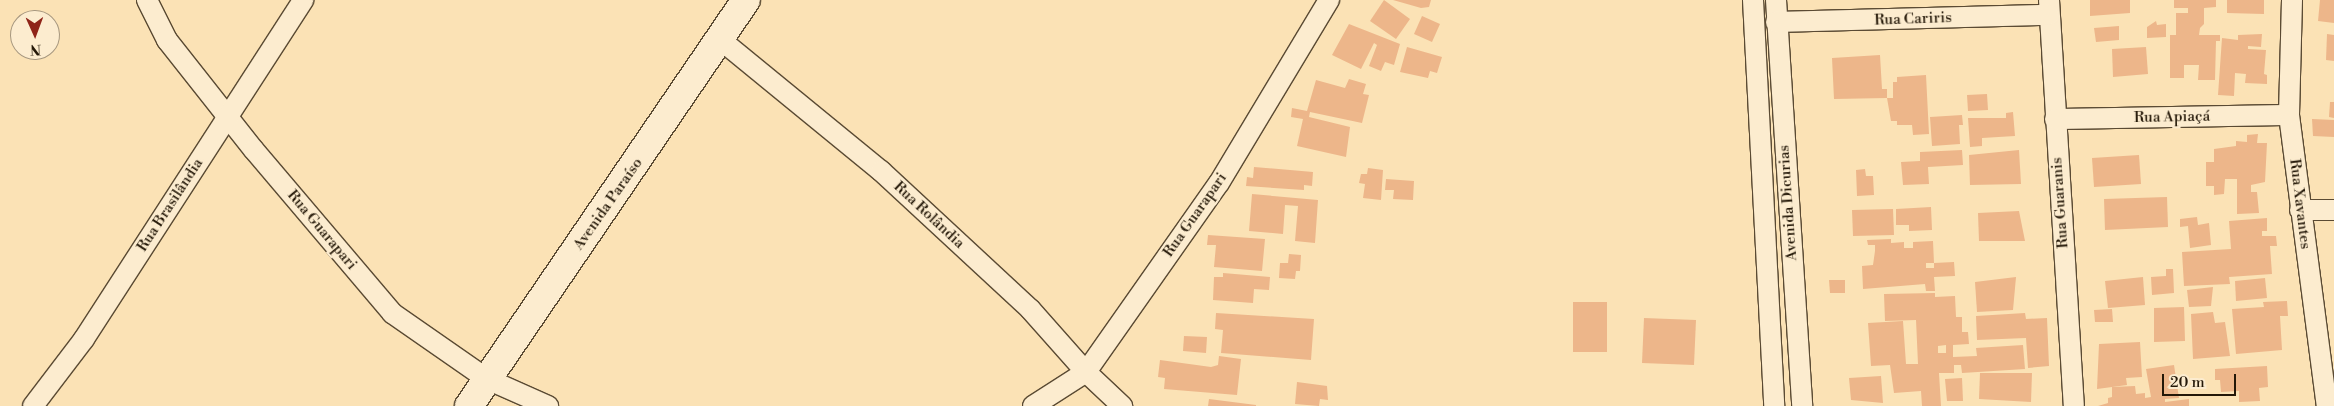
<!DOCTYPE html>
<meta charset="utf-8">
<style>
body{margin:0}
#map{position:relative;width:2334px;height:406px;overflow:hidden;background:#fbe2b5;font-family:"Libre Bodoni",serif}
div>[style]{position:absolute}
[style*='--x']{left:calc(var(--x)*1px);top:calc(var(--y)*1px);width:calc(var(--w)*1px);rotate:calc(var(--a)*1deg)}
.building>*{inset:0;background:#edb68a}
.roads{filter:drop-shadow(1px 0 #5a4a33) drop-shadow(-1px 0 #5a4a33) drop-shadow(0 1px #5a4a33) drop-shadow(0 -1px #5a4a33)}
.minor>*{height:20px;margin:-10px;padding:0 10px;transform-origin:10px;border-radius:10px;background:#fceccf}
.secondary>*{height:28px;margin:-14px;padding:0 14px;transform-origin:14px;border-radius:14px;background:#fceccf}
span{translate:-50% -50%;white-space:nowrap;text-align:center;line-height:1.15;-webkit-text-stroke:4px #fceccf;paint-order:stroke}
.street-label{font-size:15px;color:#241808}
.north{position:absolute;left:10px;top:10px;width:50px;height:50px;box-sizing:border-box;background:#fceccf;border:1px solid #a6977f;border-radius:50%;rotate:178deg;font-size:14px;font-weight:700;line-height:20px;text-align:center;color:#241808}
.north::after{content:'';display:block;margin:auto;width:18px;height:22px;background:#8f2418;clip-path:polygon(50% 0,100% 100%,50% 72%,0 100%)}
.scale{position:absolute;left:2162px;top:374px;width:74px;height:22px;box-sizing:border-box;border:2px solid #241808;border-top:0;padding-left:6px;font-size:15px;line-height:18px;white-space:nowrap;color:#241808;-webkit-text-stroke:4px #fceccf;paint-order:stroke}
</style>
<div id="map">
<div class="building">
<div style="clip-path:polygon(1384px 0,1410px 19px,1396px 39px,1370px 21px)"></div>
<div style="clip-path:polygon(1393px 0,1431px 0,1429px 7px,1421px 8px)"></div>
<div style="clip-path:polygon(2090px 0,2130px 0,2130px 13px,2090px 16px)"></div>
<div style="clip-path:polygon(2174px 0,2216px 0,2216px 7px,2204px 8px,2204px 24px,2200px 28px,2199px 35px,2220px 35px,2220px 41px,2216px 41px,2215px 80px,2198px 80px,2199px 65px,2184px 65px,2184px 78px,2170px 78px,2170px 35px,2176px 35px,2176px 13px,2188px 13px,2188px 8px,2174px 8px)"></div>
<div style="clip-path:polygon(2227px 0,2264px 0,2264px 14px,2227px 13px)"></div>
<div style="clip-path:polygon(2320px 0,2334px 0,2334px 23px,2318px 21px)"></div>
<div style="clip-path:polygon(1422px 16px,1440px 24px,1432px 42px,1414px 34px)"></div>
<div style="clip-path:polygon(2156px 21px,2157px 25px,2166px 24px,2166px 37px,2147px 38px,2147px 27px)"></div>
<div style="clip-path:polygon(1349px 24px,1400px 44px,1394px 65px,1385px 62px,1381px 71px,1369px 66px,1377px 45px,1374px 43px,1361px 69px,1332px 55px)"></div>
<div style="clip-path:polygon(2119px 26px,2119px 40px,2096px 42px,2094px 28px)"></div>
<div style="clip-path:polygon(2262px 34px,2261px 47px,2248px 46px,2248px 49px,2266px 50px,2264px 74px,2267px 75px,2267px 84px,2245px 83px,2246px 74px,2235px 73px,2234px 96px,2218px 95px,2222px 38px,2238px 40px,2238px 35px)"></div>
<div style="clip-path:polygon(2327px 34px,2334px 35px,2334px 61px,2326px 60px)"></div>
<div style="clip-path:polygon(1407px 47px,1442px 57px,1437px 73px,1430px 71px,1428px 78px,1400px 72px)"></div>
<div style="clip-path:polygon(2146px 47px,2148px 74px,2113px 77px,2112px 49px)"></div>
<div style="clip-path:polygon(1880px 55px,1882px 89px,1887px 89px,1887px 98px,1834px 99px,1832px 58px)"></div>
<div style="clip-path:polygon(1926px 75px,1929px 134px,1913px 135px,1912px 125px,1897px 125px,1897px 121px,1891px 121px,1887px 98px,1893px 98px,1893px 82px,1897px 82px,1897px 77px)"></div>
<div style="clip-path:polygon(1349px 79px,1366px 84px,1363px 94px,1369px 95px,1362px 123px,1310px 112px,1309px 117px,1350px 127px,1346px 157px,1297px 146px,1303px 119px,1291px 117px,1292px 108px,1307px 111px,1316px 80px,1345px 88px)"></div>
<div style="clip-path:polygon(1987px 94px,1988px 110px,1968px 111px,1967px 95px)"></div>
<div style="clip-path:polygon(2330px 102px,2334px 102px,2334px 118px,2329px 117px)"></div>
<div style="clip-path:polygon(2013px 112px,2015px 136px,1982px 138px,1982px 146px,1970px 147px,1968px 118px,2006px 118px,2006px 113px)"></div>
<div style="clip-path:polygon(1962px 115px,1963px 125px,1959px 125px,1960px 144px,1932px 146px,1930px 117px)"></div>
<div style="clip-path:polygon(2312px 119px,2334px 120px,2334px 137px,2313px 136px)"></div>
<div style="clip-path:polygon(2258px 134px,2257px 143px,2267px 143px,2265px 182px,2251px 185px,2251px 192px,2257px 192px,2259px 213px,2237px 214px,2237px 179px,2225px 179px,2224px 194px,2214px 195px,2214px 186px,2206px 186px,2206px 162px,2214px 162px,2214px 149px,2236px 146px,2236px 141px,2247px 142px,2247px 135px)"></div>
<div style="clip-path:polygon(1962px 150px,1963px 165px,1928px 167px,1929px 184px,1903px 185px,1901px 162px,1920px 161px,1920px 152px)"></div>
<div style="clip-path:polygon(2019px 150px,2021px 184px,1970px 185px,1969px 155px)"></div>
<div style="clip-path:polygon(2139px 155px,2141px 184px,2094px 187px,2092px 158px)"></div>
<div style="clip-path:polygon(1254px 167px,1313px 172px,1312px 186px,1304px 185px,1304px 190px,1246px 186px,1247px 177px,1253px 178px)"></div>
<div style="clip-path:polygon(1368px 168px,1383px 170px,1381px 200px,1363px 198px,1365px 184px,1359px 183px,1361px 174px,1367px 174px)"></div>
<div style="clip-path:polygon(1865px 169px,1866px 176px,1873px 176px,1874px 195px,1857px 196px,1856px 170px)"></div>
<div style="clip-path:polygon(1386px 179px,1414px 181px,1413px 200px,1393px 199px,1394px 190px,1385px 190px)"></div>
<div style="clip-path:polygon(1252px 194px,1318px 200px,1315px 243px,1295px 241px,1298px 206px,1285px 205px,1283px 234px,1249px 231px)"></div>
<div style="clip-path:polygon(2167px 197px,2168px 227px,2105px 230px,2104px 199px)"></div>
<div style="clip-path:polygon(1931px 207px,1932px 230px,1909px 231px,1909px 225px,1896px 225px,1896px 209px)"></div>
<div style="clip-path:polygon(1893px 209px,1894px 235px,1853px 236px,1852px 210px)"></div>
<div style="clip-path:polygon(2019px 211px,2025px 241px,1979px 241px,1978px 213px)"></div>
<div style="clip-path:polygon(2197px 217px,2198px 225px,2209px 223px,2211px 245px,2190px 248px,2188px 226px,2180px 227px,2180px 219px)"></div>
<div style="clip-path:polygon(2267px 218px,2267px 231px,2262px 231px,2262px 236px,2276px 236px,2277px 246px,2270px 246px,2272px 274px,2229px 277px,2230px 284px,2184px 286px,2182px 252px,2231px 249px,2229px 221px)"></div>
<div style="clip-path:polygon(1208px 235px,1265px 239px,1262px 271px,1214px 267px,1216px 245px,1207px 245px)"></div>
<div style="clip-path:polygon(1891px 239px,1891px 243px,1904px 242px,1904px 248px,1913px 248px,1913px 242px,1933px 241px,1934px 263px,1926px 263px,1926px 268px,1934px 268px,1934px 263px,1954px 262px,1955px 276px,1934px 277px,1935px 291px,1926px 291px,1925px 284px,1863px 289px,1862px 266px,1873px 265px,1875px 251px,1875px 245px,1868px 245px,1867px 240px)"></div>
<div style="clip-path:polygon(1289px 254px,1301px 255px,1300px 271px,1296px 271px,1295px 279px,1279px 278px,1280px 263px,1288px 263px)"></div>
<div style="clip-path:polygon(2166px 269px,2173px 269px,2174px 293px,2152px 295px,2151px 277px,2166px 276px)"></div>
<div style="clip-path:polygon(1223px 273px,1270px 277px,1269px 290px,1254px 289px,1253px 303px,1213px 300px,1214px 277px,1223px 277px)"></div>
<div style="clip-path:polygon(2016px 277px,2013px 310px,1977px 312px,1975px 282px)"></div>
<div style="clip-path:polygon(2143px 277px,2145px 305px,2108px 308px,2105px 281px)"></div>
<div style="clip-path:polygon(2265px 278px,2267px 298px,2236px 301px,2235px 281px)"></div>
<div style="clip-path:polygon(1829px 280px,1845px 280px,1845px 293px,1830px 293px)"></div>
<div style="clip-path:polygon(2213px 287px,2211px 306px,2189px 307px,2187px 290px)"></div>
<div style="clip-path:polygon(evenodd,1935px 293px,1935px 297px,1955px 296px,1956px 317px,1962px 317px,1962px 332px,1968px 332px,1969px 344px,1953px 345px,1953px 357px,1977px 356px,1976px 348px,2023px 345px,2025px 369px,1962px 373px,1961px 365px,1954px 365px,1954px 373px,1939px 373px,1941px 406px,1922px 406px,1921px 391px,1894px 393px,1890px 365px,1871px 366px,1868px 323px,1903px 321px,1906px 364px,1918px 364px,1916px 320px,1885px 321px,1884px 294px,1935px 293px,1946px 345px,1946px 353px,1938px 353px,1938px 346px,1946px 345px)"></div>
<div style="clip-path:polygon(2287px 301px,2288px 316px,2280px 316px,2282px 350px,2236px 354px,2232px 309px,2264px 307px,2263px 302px)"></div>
<div style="clip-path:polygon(1573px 302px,1607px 302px,1607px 352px,1573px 352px)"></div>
<div style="clip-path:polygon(2184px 307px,2185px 341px,2154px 342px,2154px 308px)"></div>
<div style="clip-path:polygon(2112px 309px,2113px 322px,2095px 322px,2094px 310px)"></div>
<div style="clip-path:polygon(2213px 312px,2215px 323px,2225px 322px,2230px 356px,2193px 359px,2191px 314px)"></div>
<div style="clip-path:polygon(1216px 313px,1314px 319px,1311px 360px,1221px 353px,1223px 330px,1215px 329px)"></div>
<div style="clip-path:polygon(2025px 313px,2026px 319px,2047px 318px,2049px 366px,2028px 368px,2026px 338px,1977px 340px,1976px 316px)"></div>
<div style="clip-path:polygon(1644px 318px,1696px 320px,1694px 365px,1642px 363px)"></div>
<div style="clip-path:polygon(1184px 336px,1207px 337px,1206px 353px,1183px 351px)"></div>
<div style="clip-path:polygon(2140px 342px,2142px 377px,2126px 378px,2127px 385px,2097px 389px,2099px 344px)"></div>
<div style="clip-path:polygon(1219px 356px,1241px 359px,1237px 395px,1164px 389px,1165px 378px,1158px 377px,1160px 360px,1211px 367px,1218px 365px)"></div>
<div style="clip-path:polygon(2174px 365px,2179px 398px,2165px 399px,2165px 402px,2189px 399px,2189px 406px,2098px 406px,2108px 403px,2108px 398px,2112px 397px,2112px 387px,2135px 386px,2136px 394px,2145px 393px,2145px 398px,2151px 397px,2146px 369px)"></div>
<div style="clip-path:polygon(2267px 366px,2268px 387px,2259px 388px,2260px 401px,2239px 402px,2239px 391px,2221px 392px,2220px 380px,2215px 380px,2215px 369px)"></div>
<div style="clip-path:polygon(1980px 373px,2032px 373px,2031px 402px,1979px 399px)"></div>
<div style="clip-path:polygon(1881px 376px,1883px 403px,1851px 400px,1849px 378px)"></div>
<div style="clip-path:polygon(1962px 378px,1963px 401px,1947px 401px,1945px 379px)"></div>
<div style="clip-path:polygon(1297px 382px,1327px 386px,1328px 400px,1320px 399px,1319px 406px,1295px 404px)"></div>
<div style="clip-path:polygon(1209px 399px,1256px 405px,1256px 406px,1208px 406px)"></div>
</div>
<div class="roads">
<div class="minor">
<div style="--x:147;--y:0;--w:45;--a:63.4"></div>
<div style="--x:167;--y:40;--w:140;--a:51.7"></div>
<div style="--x:254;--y:150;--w:214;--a:49.7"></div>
<div style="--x:392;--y:313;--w:116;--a:34.8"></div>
<div style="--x:487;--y:379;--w:67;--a:23.9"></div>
<div style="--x:1753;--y:0;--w:407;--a:87"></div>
<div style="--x:1776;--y:0;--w:407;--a:86.3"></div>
<div style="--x:2049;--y:0;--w:407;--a:86.5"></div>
<div style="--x:2292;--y:0;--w:115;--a:91.5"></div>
<div style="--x:2289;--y:115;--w:293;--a:82.6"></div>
<div style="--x:1776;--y:22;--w:273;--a:-1.5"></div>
<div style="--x:721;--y:40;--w:207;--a:39.3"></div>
<div style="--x:881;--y:171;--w:203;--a:42.8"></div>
<div style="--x:1030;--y:309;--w:84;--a:48.4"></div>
<div style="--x:1086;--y:372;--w:50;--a:43.4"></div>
<div style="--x:2055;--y:119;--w:234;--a:-1"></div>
<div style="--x:2300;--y:210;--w:34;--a:0"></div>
<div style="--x:33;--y:406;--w:84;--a:-52.7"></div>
<div style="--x:84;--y:339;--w:404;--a:-57.1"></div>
<div style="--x:1033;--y:406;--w:63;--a:-32.7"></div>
<div style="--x:1086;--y:372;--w:231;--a:-54.9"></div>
<div style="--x:1219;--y:183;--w:214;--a:-59"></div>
</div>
<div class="secondary">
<div style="--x:469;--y:406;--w:491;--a:-55.7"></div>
</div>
</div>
<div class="street-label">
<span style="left:1913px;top:19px;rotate:-2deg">Rua Cariris</span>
<span style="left:2172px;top:117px;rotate:-1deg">Rua Apiaçá</span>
<span style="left:1788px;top:203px;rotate:-94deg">Avenida Dicurias</span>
<span style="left:2060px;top:203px;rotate:-94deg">Rua Guaranis</span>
<span style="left:608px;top:204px;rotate:-55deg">Avenida Paraíso</span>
<span style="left:2300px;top:204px;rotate:83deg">Rua Xavantes</span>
<span style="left:170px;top:205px;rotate:-57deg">Rua Brasilândia</span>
<span style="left:929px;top:215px;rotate:43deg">Rua Rolândia</span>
<span style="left:1195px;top:215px;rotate:-55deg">Rua Guarapari</span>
<span style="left:322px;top:230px;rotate:50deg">Rua Guarapari</span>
</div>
<div class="north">N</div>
<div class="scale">20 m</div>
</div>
